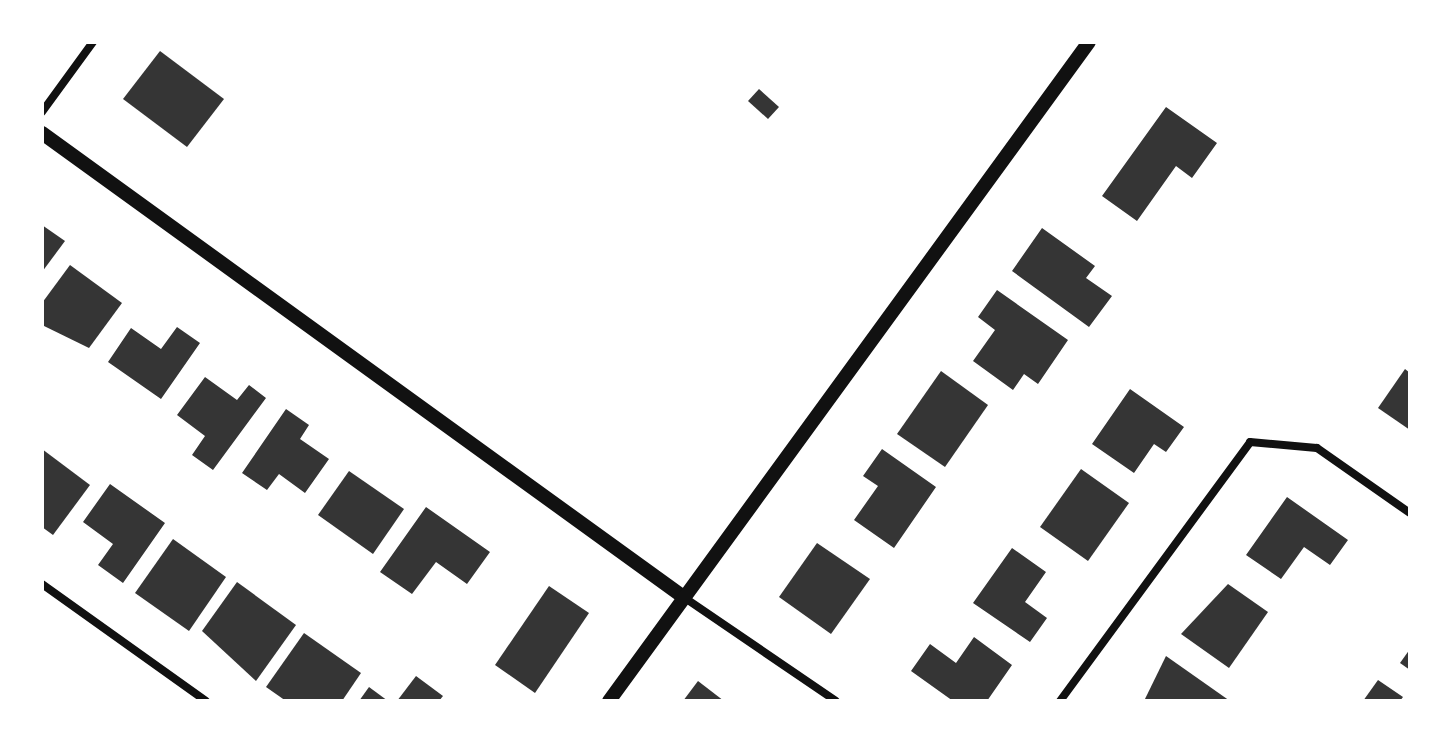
<!DOCTYPE html>
<style>
body{margin:0}
#map{position:relative;width:1452px;height:743px;overflow:hidden;background:#fff;font-family:"IBM Plex Serif",serif}
div>[style]{position:absolute}
[style*='--x']{left:calc(var(--x)*1px);top:calc(var(--y)*1px);width:calc(var(--w)*1px);rotate:calc(var(--a)*1deg)}
.building>*{inset:0;background:#353535}
.minor>*{height:8px;margin:-4px;padding:0 4px;transform-origin:4px;border-radius:4px;background:#111}
.tertiary>*{height:14px;margin:-7px;padding:0 7px;transform-origin:7px;border-radius:7px;background:#111}
span{translate:-50% -50%;white-space:nowrap;text-align:center;line-height:1.15;-webkit-text-stroke:6px #fff;paint-order:stroke}
.frame{position:absolute;inset:0;border:44px solid #fff;pointer-events:none}
</style>
<div id="map">
<div class="building">
<div style="clip-path:polygon(160px 51px,224px 99px,187px 147px,123px 99px)"></div>
<div style="clip-path:polygon(759px 89px,779px 107px,768px 119px,748px 101px)"></div>
<div style="clip-path:polygon(1166px 107px,1217px 143px,1192px 178px,1176px 166px,1137px 221px,1102px 196px)"></div>
<div style="clip-path:polygon(42px 225px,65px 241px,42px 272px)"></div>
<div style="clip-path:polygon(1042px 228px,1095px 266px,1086px 278px,1112px 296px,1089px 327px,1012px 271px)"></div>
<div style="clip-path:polygon(70px 265px,122px 303px,89px 348px,42px 325px,42px 303px)"></div>
<div style="clip-path:polygon(997px 290px,1068px 340px,1038px 384px,1024px 374px,1013px 390px,973px 361px,995px 330px,978px 317px)"></div>
<div style="clip-path:polygon(177px 327px,200px 343px,161px 399px,108px 362px,131px 328px,161px 349px)"></div>
<div style="clip-path:polygon(1405px 369px,1410px 373px,1410px 430px,1378px 408px)"></div>
<div style="clip-path:polygon(941px 371px,988px 405px,945px 467px,897px 434px)"></div>
<div style="clip-path:polygon(205px 377px,237px 400px,249px 385px,266px 398px,213px 470px,192px 455px,205px 436px,177px 415px)"></div>
<div style="clip-path:polygon(1130px 389px,1184px 427px,1166px 452px,1154px 444px,1134px 473px,1092px 444px)"></div>
<div style="clip-path:polygon(286px 409px,309px 425px,300px 439px,329px 459px,305px 493px,279px 474px,267px 490px,242px 473px)"></div>
<div style="clip-path:polygon(42px 449px,90px 485px,53px 535px,42px 527px)"></div>
<div style="clip-path:polygon(882px 449px,936px 487px,894px 548px,854px 520px,878px 486px,863px 476px)"></div>
<div style="clip-path:polygon(1081px 469px,1129px 503px,1088px 561px,1040px 527px)"></div>
<div style="clip-path:polygon(349px 471px,404px 509px,373px 554px,318px 515px)"></div>
<div style="clip-path:polygon(110px 484px,165px 523px,123px 583px,98px 565px,113px 544px,83px 522px)"></div>
<div style="clip-path:polygon(1287px 497px,1348px 540px,1330px 565px,1304px 547px,1281px 579px,1246px 555px)"></div>
<div style="clip-path:polygon(426px 507px,490px 552px,467px 584px,436px 562px,412px 594px,380px 572px)"></div>
<div style="clip-path:polygon(173px 539px,226px 577px,189px 631px,135px 593px)"></div>
<div style="clip-path:polygon(817px 543px,870px 579px,831px 634px,779px 597px)"></div>
<div style="clip-path:polygon(1012px 548px,1046px 572px,1025px 602px,1047px 618px,1030px 642px,973px 603px)"></div>
<div style="clip-path:polygon(237px 582px,296px 625px,256px 681px,202px 631px)"></div>
<div style="clip-path:polygon(1228px 584px,1268px 612px,1229px 668px,1181px 634px)"></div>
<div style="clip-path:polygon(549px 586px,589px 613px,535px 693px,495px 665px)"></div>
<div style="clip-path:polygon(304px 633px,361px 673px,342px 701px,286px 701px,266px 687px)"></div>
<div style="clip-path:polygon(974px 637px,1012px 665px,987px 701px,953px 701px,911px 671px,930px 644px,956px 663px)"></div>
<div style="clip-path:polygon(1410px 649px,1410px 670px,1400px 663px)"></div>
<div style="clip-path:polygon(1166px 656px,1230px 701px,1144px 701px)"></div>
<div style="clip-path:polygon(416px 676px,443px 696px,439px 701px,397px 701px)"></div>
<div style="clip-path:polygon(1378px 680px,1403px 697px,1400px 701px,1363px 701px)"></div>
<div style="clip-path:polygon(698px 681px,724px 701px,683px 701px)"></div>
<div style="clip-path:polygon(369px 687px,388px 701px,359px 701px)"></div>
</div>
<div class="minor">
<div style="--x:42;--y:112;--w:87;--a:-53.9"></div>
<div style="--x:42;--y:584;--w:201;--a:35.5"></div>
<div style="--x:682;--y:596;--w:186;--a:34.3"></div>
<div style="--x:1060;--y:701;--w:321;--a:-53.7"></div>
<div style="--x:1250;--y:442;--w:67;--a:5.1"></div>
<div style="--x:1317;--y:448;--w:113;--a:35"></div>
</div>
<div class="tertiary">
<div style="--x:42;--y:133;--w:790;--a:35.88"></div>
<div style="--x:609;--y:701;--w:815;--a:-53.93"></div>
</div>
<div class="frame"></div>
</div>
